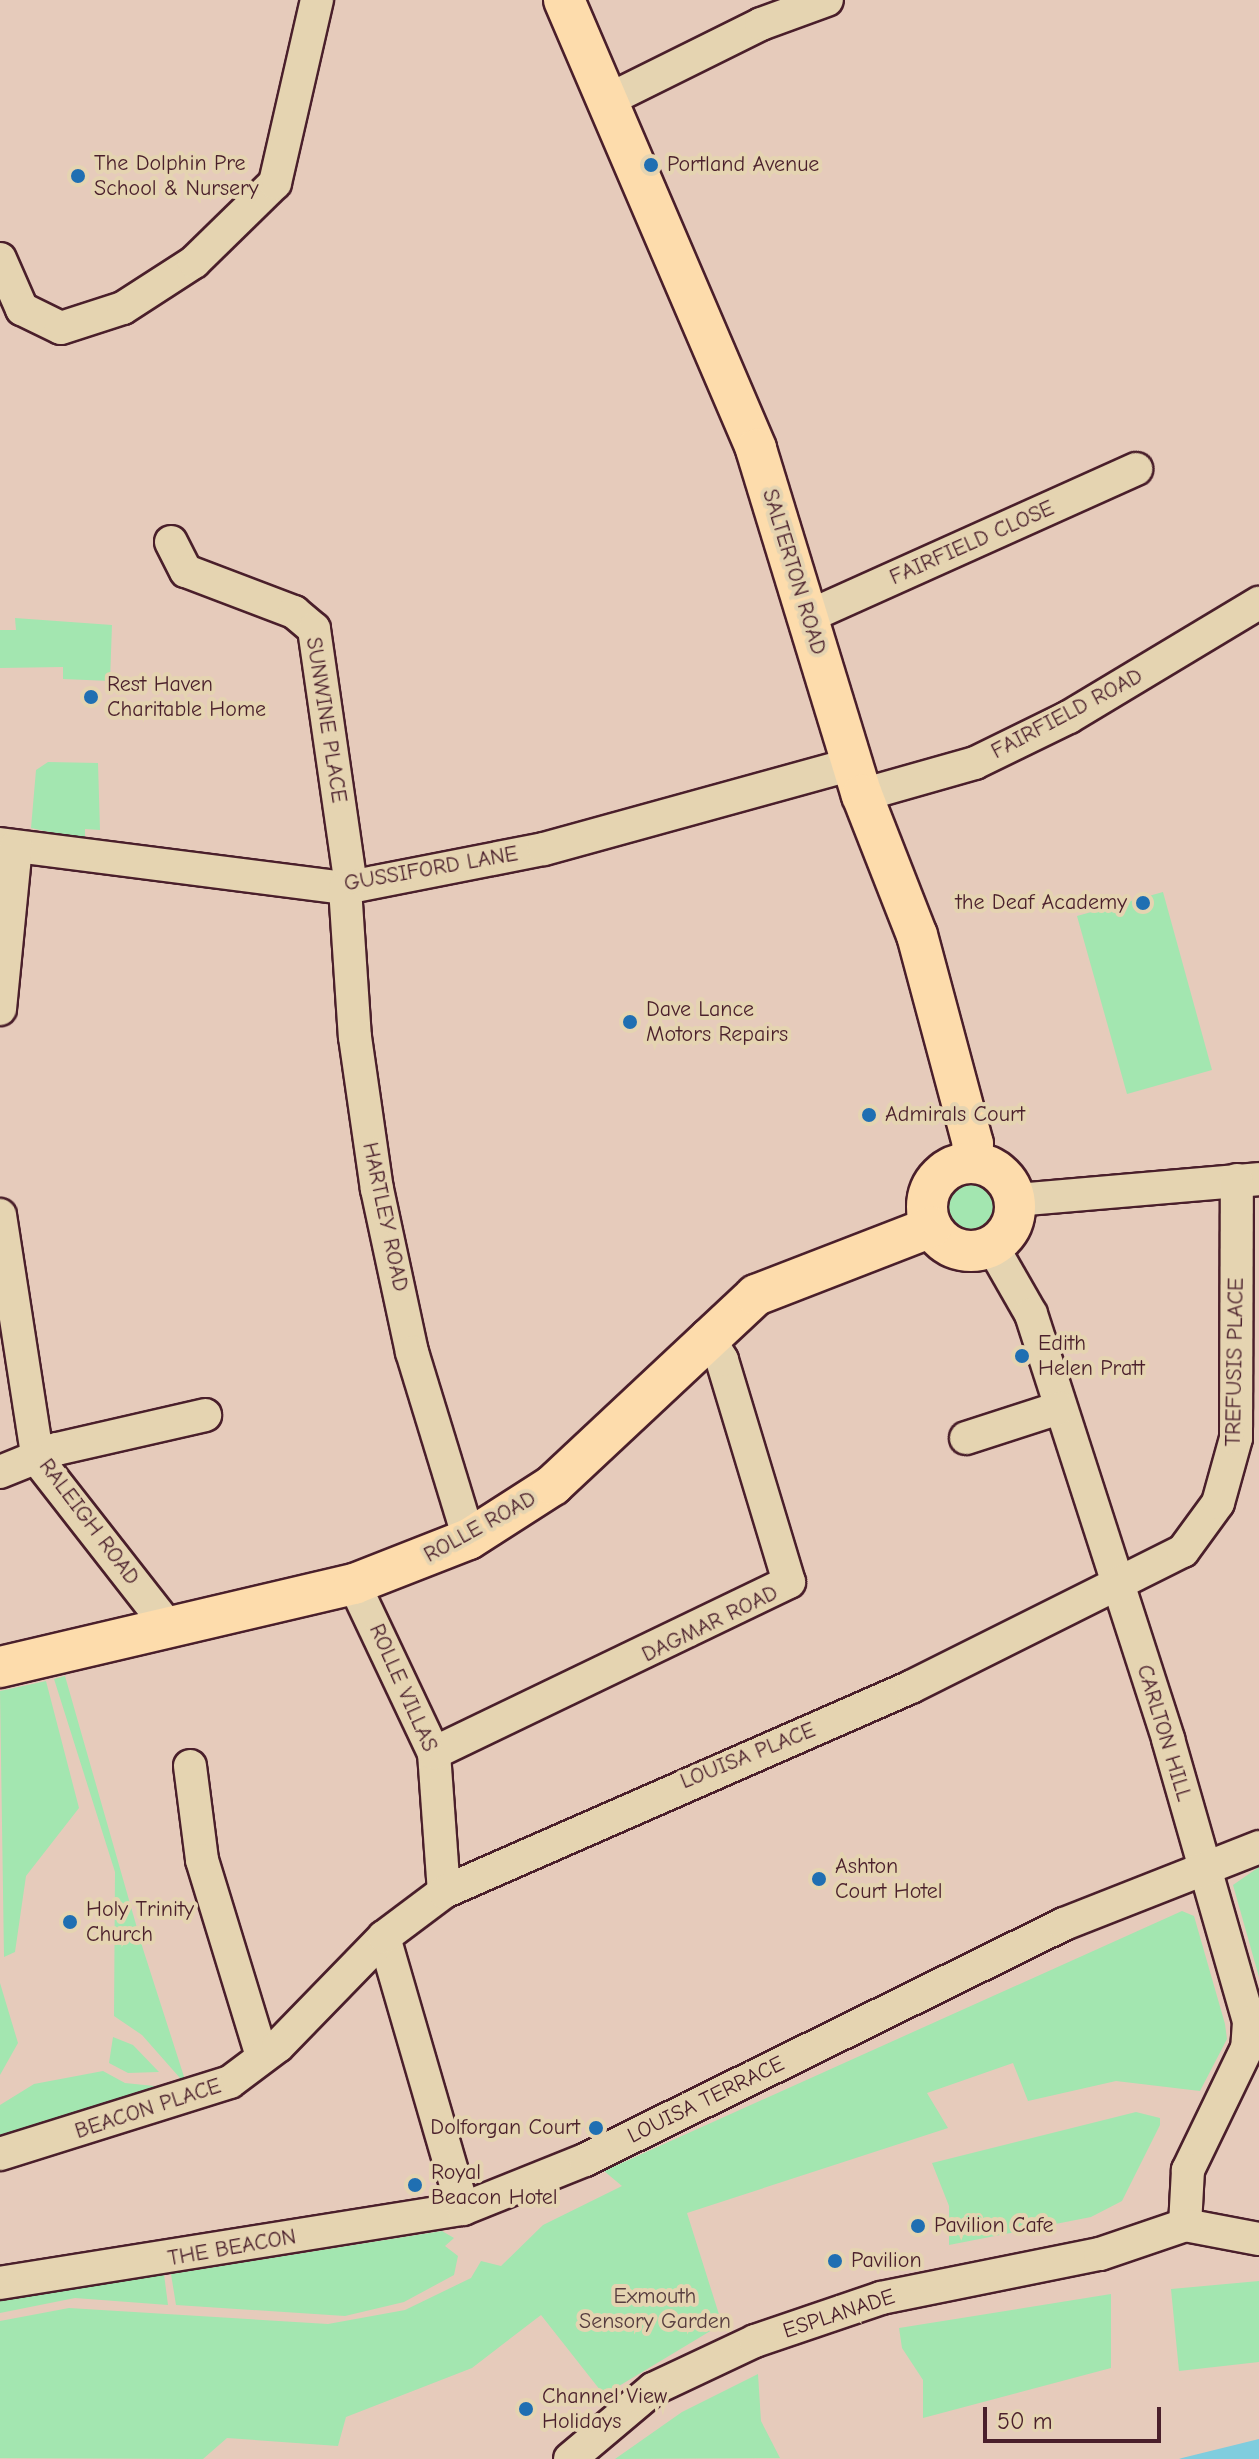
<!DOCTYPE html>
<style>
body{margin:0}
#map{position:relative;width:1259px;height:2459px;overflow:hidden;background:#e6cbbb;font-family:"Comic Neue",sans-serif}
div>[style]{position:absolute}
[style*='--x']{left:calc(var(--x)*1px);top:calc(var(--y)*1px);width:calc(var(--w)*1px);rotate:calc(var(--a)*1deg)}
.green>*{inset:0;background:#a3e6b0}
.round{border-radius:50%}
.water>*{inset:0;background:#7fcdde}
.roads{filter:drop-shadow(2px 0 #4a1f2b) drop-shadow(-2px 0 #4a1f2b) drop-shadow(0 2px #4a1f2b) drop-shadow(0 -2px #4a1f2b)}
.minor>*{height:32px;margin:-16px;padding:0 16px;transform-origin:16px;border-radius:16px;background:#e5d4b1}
.major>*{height:40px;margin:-20px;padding:0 20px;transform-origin:20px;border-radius:20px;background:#fddcac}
.major>.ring{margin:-20px;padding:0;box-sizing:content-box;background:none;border:40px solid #fddcac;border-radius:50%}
.dots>*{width:22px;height:22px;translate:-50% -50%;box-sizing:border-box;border:4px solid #e5d4b1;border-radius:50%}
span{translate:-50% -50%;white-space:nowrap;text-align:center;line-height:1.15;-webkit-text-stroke:8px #e5d4b1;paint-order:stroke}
.poi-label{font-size:22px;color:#4a1f2b}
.left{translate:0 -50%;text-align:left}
.right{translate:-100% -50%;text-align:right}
.street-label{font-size:22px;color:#4a1f2b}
.park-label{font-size:22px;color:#573d3f}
.scale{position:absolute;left:983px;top:2407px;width:178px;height:36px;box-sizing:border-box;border:4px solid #4a1f2b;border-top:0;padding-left:10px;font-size:24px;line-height:28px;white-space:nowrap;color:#4a1f2b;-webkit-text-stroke:6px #e5d4b1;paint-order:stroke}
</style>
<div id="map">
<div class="green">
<div style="clip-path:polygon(15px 618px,112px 625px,110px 681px,63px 679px,63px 667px,0 668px,0 630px,16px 630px)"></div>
<div style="clip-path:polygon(48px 762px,98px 763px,100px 830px,85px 829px,85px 840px,31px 828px,36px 770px)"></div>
<div style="clip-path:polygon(1163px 892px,1212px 1070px,1127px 1094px,1077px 916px)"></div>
<div class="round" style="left:939px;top:1174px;width:64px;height:64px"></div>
<div style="clip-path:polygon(65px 1676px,143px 1949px,187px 2086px,142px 2035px,114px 2016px,115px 1872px,54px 1679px)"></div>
<div style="clip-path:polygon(46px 1681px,79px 1808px,26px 1876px,15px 1952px,4px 1957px,0 1691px)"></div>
<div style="clip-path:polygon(1259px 1867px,1259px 1977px,1233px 1885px)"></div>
<div style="clip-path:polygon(1182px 1911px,1194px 1916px,1225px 2024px,1227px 2039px,1200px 2091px,1116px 2081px,1028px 2101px,1013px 2063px,927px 2093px,948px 2128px,687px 2213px,722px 2324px,604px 2395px,541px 2315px,472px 2368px,346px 2417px,338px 2446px,227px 2438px,203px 2459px,0 2458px,0 2321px,69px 2308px,328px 2324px,405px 2310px,471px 2278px,481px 2261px,501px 2266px,543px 2225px,622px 2186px,604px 2171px)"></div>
<div style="clip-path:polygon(0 1983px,18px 2043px,0 2075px)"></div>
<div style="clip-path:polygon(113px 2037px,133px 2045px,159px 2072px,128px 2073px,109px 2063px)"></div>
<div style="clip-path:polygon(103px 2071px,125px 2083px,174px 2088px,0 2149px,0 2105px,34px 2084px)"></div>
<div style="clip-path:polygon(1136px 2112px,1160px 2118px,1160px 2125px,1122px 2201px,1091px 2217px,949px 2245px,949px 2206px,932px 2163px)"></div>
<div style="clip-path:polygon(442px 2231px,454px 2238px,445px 2246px,458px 2256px,454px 2275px,404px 2302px,345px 2316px,176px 2305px,171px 2274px)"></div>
<div style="clip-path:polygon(164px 2274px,168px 2305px,75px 2298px,0 2313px,0 2300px)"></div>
<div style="clip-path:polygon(1259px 2281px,1259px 2362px,1179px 2371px,1171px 2289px)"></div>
<div style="clip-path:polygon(1111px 2294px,1111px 2368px,923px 2418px,923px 2380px,902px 2348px,899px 2328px)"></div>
<div style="clip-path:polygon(758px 2374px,761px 2421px,780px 2458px,615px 2459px,682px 2412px)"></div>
</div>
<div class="water">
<div style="clip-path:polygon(1259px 2439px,1259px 2459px,1179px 2459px,1182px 2458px)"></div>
</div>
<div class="roads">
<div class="minor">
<div style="--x:608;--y:100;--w:171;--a:-26.4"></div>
<div style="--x:761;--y:24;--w:70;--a:-20"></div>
<div style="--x:0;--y:259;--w:55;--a:66.3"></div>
<div style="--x:22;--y:309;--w:43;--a:26"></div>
<div style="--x:61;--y:328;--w:65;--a:-17.9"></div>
<div style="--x:123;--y:308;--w:85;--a:-32.9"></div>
<div style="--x:194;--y:262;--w:113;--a:-44.3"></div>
<div style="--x:275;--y:183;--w:188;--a:-77.1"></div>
<div style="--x:171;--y:542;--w:33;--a:63"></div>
<div style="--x:186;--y:571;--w:116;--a:20.8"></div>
<div style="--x:294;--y:612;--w:26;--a:40"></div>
<div style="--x:314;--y:629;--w:261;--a:81.8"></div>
<div style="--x:807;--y:617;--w:361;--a:-24.2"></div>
<div style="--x:862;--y:795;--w:117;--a:-15.8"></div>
<div style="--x:975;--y:763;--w:105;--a:-26.1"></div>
<div style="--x:1069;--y:717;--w:222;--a:-31"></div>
<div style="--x:0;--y:844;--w:348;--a:7.3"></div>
<div style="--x:345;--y:888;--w:203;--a:-11.1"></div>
<div style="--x:544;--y:849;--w:320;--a:-15.4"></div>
<div style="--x:345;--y:888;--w:149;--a:86.2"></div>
<div style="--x:355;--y:1037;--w:154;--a:81.8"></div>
<div style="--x:377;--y:1189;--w:167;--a:77.9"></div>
<div style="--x:412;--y:1352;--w:195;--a:73"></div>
<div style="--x:0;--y:1009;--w:163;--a:-84.4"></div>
<div style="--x:1016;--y:1200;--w:244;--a:-4.9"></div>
<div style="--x:0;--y:1215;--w:248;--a:81.2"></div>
<div style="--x:38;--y:1460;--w:214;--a:52"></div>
<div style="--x:992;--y:1246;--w:78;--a:60.2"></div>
<div style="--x:1031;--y:1314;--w:447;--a:72.1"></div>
<div style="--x:1168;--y:1739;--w:294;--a:74"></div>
<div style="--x:1249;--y:2022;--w:26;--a:94"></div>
<div style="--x:1247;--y:2048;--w:136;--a:115.8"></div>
<div style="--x:1188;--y:2170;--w:55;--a:93.1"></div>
<div style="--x:966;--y:1438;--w:98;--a:-17.9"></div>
<div style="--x:0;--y:1472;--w:61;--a:-22"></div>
<div style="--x:57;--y:1449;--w:152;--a:-12.9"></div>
<div style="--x:354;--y:1584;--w:187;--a:64.7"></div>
<div style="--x:434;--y:1753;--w:139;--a:85.9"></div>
<div style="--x:434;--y:1753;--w:394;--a:-25.7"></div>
<div style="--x:789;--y:1582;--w:232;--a:-106.8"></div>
<div style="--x:722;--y:1360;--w:29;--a:-121"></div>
<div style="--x:190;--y:1766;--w:95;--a:82.7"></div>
<div style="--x:202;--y:1860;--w:205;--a:73"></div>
<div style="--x:384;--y:1937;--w:283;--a:73.8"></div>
<div style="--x:0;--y:2154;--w:241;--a:-17.4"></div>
<div style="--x:230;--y:2082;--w:60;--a:-36.9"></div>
<div style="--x:278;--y:2046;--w:152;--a:-45.8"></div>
<div style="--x:384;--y:1937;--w:75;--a:-36.9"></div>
<div style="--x:444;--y:1892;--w:510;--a:-23.7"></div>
<div style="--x:911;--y:1687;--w:304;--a:-26.6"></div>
<div style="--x:1183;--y:1551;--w:59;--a:-53.9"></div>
<div style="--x:1218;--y:1503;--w:67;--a:-74.5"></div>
<div style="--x:1236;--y:1438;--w:258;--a:-89.8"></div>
<div style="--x:1185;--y:2225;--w:75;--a:10.7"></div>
<div style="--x:0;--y:2283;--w:469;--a:-9.1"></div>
<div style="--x:463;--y:2209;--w:131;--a:-21.9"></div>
<div style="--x:585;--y:2160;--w:534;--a:-26.23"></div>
<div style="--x:1064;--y:1924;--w:210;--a:-21.5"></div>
<div style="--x:570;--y:2459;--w:109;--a:-40.1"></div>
<div style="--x:653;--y:2389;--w:113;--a:-25.2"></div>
<div style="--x:755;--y:2341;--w:133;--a:-18.8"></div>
<div style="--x:881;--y:2298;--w:223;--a:-11.4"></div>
<div style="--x:1100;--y:2254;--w:90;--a:-18.8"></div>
</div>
<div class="major">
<div style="--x:564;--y:0;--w:488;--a:66.8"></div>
<div style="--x:756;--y:449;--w:362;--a:73"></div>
<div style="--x:862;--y:795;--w:150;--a:68.6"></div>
<div style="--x:917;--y:935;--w:216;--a:75"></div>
<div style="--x:973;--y:1144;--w:18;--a:99"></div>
<div class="ring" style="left:927px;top:1163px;width:48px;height:48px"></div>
<div style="--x:0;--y:1667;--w:364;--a:-13.2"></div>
<div style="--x:354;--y:1584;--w:123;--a:-21.4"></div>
<div style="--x:469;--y:1539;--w:100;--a:-32.7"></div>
<div style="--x:553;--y:1485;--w:278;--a:-43.1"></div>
<div style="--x:756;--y:1295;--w:188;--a:-21.2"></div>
</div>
</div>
<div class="dots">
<div style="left:651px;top:165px;background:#1f6fb2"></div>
<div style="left:78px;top:176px;background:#1f6fb2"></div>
<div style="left:91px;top:697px;background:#1f6fb2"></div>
<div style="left:1143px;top:903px;background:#1f6fb2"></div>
<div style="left:630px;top:1022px;background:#1f6fb2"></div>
<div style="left:869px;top:1115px;background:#1f6fb2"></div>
<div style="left:1022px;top:1356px;background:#1f6fb2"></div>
<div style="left:819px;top:1879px;background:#1f6fb2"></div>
<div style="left:70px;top:1922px;background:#1f6fb2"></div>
<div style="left:596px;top:2128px;background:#1f6fb2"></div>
<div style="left:415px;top:2185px;background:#1f6fb2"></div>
<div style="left:918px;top:2226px;background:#1f6fb2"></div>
<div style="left:835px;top:2261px;background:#1f6fb2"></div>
<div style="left:526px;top:2409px;background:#1f6fb2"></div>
</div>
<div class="poi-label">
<span class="left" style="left:94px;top:176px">The Dolphin Pre<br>School &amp; Nursery</span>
<span class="left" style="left:667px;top:165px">Portland Avenue</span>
<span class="left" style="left:107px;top:697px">Rest Haven<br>Charitable Home</span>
<span class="right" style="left:1127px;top:903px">the Deaf Academy</span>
<span class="left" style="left:646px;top:1022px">Dave Lance<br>Motors Repairs</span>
<span class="left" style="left:885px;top:1115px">Admirals Court</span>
<span class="left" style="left:1038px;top:1356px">Edith<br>Helen Pratt</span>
<span class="left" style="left:835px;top:1879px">Ashton<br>Court Hotel</span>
<span class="left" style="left:86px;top:1922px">Holy Trinity<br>Church</span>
<span class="right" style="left:580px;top:2128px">Dolforgan Court</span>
<span class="left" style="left:431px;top:2185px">Royal<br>Beacon Hotel</span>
<span class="left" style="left:934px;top:2226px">Pavilion Cafe</span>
<span class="left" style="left:851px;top:2261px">Pavilion</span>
<span class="left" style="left:542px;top:2409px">Channel View<br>Holidays</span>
</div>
<div class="street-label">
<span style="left:972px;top:543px;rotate:-24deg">FAIRFIELD CLOSE</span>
<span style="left:794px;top:572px;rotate:73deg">SALTERTON ROAD</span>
<span style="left:1067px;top:714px;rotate:-28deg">FAIRFIELD ROAD</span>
<span style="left:326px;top:720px;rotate:81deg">SUNWINE PLACE</span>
<span style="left:431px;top:869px;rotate:-10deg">GUSSIFORD LANE</span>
<span style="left:385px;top:1217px;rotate:78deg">HARTLEY ROAD</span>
<span style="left:1235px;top:1362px;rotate:-89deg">TREFUSIS PLACE</span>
<span style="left:89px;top:1522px;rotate:53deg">RALEIGH ROAD</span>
<span style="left:480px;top:1527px;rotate:-29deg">ROLLE ROAD</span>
<span style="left:710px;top:1624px;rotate:-26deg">DAGMAR ROAD</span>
<span style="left:403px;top:1688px;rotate:66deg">ROLLE VILLAS</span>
<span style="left:1164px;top:1733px;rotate:73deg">CARLTON HILL</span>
<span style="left:748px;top:1756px;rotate:-22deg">LOUISA PLACE</span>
<span style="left:706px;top:2100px;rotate:-26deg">LOUISA TERRACE</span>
<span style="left:148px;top:2109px;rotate:-18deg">BEACON PLACE</span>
<span style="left:232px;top:2248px;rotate:-10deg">THE BEACON</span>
<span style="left:839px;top:2314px;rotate:-18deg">ESPLANADE</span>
</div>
<div class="park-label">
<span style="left:655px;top:2309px">Exmouth<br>Sensory Garden</span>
</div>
<div class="scale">50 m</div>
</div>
